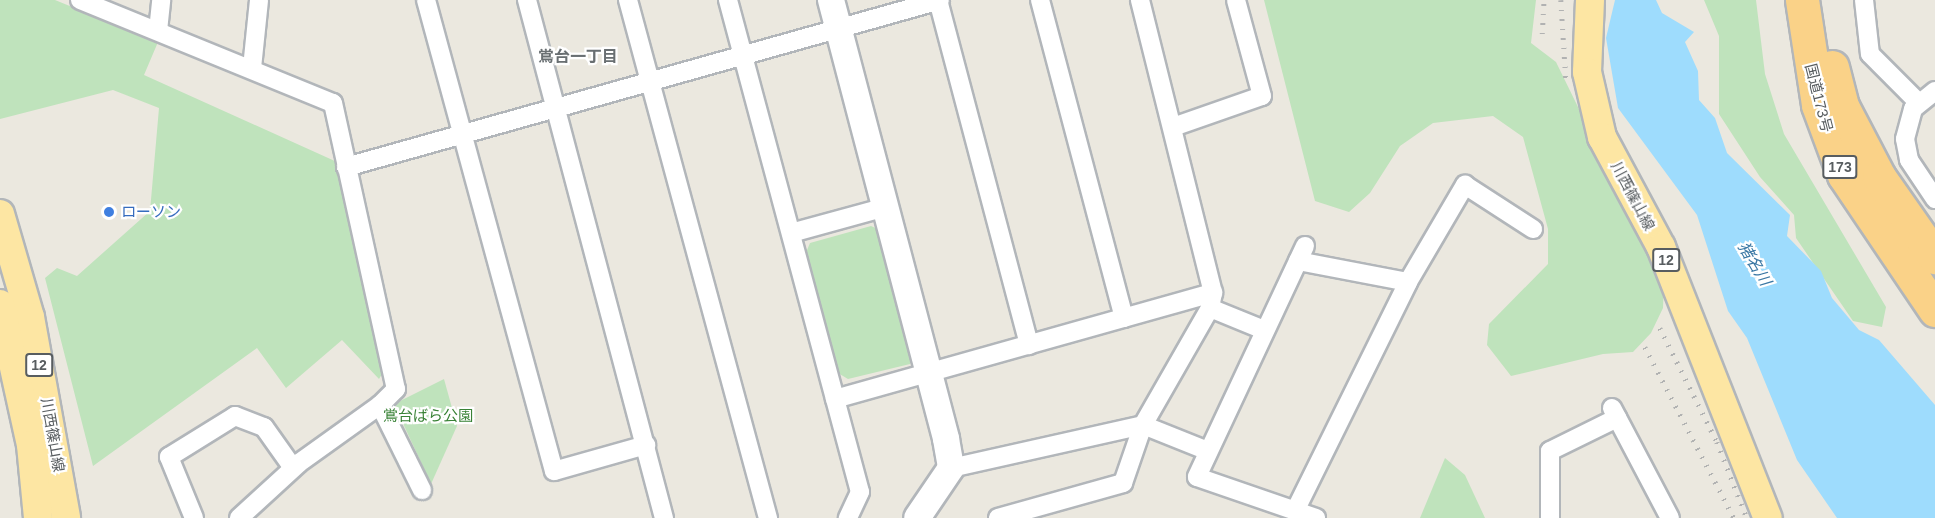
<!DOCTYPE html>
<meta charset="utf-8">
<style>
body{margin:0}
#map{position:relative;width:1935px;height:518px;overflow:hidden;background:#ebe8df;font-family:Helvetica,"Noto Sans JP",sans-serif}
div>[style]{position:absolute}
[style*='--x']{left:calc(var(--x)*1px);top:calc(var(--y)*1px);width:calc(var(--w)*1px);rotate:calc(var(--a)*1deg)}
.green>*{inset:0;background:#bfe3bc}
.water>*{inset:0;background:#9edcfd}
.roads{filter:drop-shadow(2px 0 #b2b6ba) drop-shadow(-2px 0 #b2b6ba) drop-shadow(0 2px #b2b6ba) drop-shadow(0 -2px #b2b6ba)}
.street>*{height:18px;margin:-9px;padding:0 9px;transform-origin:9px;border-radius:9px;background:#fff}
.secondary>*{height:26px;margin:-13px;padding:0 13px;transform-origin:13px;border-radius:13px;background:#fff}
.primary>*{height:28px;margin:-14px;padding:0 14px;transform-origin:14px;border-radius:14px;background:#fde6a3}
.highway>*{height:33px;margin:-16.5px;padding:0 16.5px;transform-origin:16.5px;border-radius:16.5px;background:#fad288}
.rail>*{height:4.5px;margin-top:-2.25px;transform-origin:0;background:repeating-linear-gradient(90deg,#b1b2b2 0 1.5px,transparent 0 9.5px)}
.dots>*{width:16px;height:16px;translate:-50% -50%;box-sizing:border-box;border:3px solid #fff;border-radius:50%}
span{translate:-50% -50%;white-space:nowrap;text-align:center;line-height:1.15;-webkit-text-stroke:4.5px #fff;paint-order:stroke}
.shield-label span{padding:2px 4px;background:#fff;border:2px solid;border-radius:4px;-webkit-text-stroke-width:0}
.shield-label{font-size:14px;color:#585d60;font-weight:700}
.street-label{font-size:15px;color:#585d60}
.shop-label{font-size:15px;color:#366cbe}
.left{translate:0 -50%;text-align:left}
.park-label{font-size:15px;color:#398236}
.neighbourhood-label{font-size:16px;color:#696f72;font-weight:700}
.water-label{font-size:16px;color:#3b78a4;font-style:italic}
</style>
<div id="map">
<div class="green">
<div style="clip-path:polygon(0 0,55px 0,158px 42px,144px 75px,337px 162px,385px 369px,379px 379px,342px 340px,286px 388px,257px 348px,93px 466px,45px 278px,57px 268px,77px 276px,150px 211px,159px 108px,113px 90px,0 119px)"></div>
<div style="clip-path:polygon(1264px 0,1536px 0,1531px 43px,1556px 62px,1664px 283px,1663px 308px,1651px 333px,1633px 352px,1603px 354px,1511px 376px,1487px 345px,1489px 324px,1548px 264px,1548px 229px,1523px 137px,1493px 116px,1433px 123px,1400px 146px,1370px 193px,1349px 212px,1315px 201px)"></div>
<div style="clip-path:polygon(1704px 0,1756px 0,1765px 74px,1784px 134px,1886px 307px,1882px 327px,1853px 321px,1796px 238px,1794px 215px,1760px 177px,1719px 114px,1719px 36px)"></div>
<div style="clip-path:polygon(871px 226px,880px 230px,913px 356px,910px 364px,848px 379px,838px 373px,805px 255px,810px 243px)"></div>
<div style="clip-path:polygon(444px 379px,457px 426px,431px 484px,394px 404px)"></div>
<div style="clip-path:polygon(1445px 458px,1465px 475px,1485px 518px,1420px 518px)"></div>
</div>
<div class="water">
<div style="clip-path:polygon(1615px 0,1656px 0,1662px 13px,1694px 32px,1685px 42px,1698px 71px,1699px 100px,1715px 118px,1727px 153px,1790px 215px,1787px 236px,1821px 271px,1832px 298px,1859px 330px,1879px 340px,1935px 405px,1935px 518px,1837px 518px,1797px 460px,1747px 338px,1728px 311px,1697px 215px,1618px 108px,1606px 38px)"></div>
</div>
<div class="roads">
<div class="street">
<div style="--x:80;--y:0;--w:273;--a:22.2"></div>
<div style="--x:333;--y:103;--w:293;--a:77.6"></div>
<div style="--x:396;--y:389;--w:23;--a:135"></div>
<div style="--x:380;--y:405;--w:95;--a:63.7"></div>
<div style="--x:426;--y:0;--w:488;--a:74.8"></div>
<div style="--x:554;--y:471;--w:96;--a:-15.8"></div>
<div style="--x:527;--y:0;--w:536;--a:75.19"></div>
<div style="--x:628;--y:0;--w:537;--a:74.88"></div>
<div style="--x:728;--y:0;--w:509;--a:74.98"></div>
<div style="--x:860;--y:492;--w:29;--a:115"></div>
<div style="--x:938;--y:0;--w:357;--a:75.2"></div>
<div style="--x:1040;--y:0;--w:329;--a:75.2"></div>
<div style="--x:1864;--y:0;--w:54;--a:83.7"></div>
<div style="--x:1870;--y:54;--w:69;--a:45"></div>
<div style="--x:158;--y:31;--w:31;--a:-84"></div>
<div style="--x:252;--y:68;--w:68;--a:-84.1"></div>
<div style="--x:1935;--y:91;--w:28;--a:141"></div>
<div style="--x:1913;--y:109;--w:31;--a:105"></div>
<div style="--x:1905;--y:139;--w:21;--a:79"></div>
<div style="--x:1909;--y:160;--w:47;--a:56.3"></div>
<div style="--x:1173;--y:127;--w:94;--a:-19.2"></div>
<div style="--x:1262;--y:96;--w:99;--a:-105.2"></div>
<div style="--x:346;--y:167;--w:617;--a:-15.7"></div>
<div style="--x:791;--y:233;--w:98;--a:-15.3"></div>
<div style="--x:1305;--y:246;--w:255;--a:115.1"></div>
<div style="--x:1197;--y:477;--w:126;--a:19"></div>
<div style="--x:1298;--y:261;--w:112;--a:10.8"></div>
<div style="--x:1210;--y:308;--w:58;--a:22.2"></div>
<div style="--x:835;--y:399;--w:393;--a:-15.7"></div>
<div style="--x:1612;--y:408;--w:124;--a:62.2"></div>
<div style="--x:951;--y:468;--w:197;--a:-12.6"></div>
<div style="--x:1143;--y:425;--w:135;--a:-60.2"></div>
<div style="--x:1210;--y:308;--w:15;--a:-79"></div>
<div style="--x:1213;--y:293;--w:302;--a:-104"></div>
<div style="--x:1295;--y:511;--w:255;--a:-63.7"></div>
<div style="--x:1408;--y:282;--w:113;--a:-59.6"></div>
<div style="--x:1465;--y:185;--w:81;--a:32.9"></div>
<div style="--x:194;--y:518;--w:66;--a:-112.3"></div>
<div style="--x:169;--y:457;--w:78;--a:-31.8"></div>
<div style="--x:235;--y:416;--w:31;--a:21"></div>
<div style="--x:264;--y:427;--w:50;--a:54.7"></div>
<div style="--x:239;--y:518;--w:81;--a:-42.5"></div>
<div style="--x:299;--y:463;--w:100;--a:-35.6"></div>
<div style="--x:998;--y:518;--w:130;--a:-15.6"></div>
<div style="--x:1123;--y:483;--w:61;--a:-71"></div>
<div style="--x:1143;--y:425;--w:70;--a:21.8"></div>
<div style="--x:1550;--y:518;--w:67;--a:-90"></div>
<div style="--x:1550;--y:451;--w:75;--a:-26.2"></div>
</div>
<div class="secondary">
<div style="--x:831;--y:0;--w:454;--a:75.3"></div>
<div style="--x:946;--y:439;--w:29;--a:80"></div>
<div style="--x:951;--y:468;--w:60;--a:124.2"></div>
</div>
<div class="primary">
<div style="--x:1590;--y:0;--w:72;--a:92.4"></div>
<div style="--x:1587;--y:72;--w:67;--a:77"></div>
<div style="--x:1602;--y:137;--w:125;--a:61.8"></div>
<div style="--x:1661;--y:247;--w:291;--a:68.5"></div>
<div style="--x:0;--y:214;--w:107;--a:73.8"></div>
<div style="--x:30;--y:317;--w:204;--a:79.8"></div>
<div style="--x:0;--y:304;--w:144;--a:77.6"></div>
<div style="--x:31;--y:445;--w:73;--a:84.5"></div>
</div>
<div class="highway">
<div style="--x:1802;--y:0;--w:106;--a:81.3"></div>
<div style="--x:1818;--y:105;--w:75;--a:69.6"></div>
<div style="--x:1844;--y:175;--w:163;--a:56"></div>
<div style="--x:1832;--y:67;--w:40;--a:75.6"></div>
<div style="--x:1842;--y:106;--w:80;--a:62.5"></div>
<div style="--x:1879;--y:177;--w:98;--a:55"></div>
</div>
</div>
<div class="rail">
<div style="--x:1561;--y:0;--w:79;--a:86.4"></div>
<div style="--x:1542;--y:34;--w:34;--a:-87"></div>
<div style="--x:1660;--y:328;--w:127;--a:63.4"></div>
<div style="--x:1717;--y:442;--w:82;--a:68.5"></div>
<div style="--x:1645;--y:347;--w:193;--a:62.5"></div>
</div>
<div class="dots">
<div style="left:109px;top:212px;background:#3f7fe0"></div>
</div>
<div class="shield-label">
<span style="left:1840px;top:167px">173</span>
<span style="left:1666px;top:260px">12</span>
<span style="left:39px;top:365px">12</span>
</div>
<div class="street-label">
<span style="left:1819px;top:98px;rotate:76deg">国道173号</span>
<span style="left:1633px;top:196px;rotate:62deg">川西篠山線</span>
<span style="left:53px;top:435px;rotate:80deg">川西篠山線</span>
</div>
<div class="shop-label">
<span class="left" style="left:121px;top:212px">ローソン</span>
</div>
<div class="park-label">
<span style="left:428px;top:416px">鴬台ばら公園</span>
</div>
<div class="neighbourhood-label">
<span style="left:578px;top:57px">鴬台一丁目</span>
</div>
<div class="water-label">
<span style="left:1754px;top:264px;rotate:59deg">猪名川</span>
</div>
</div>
